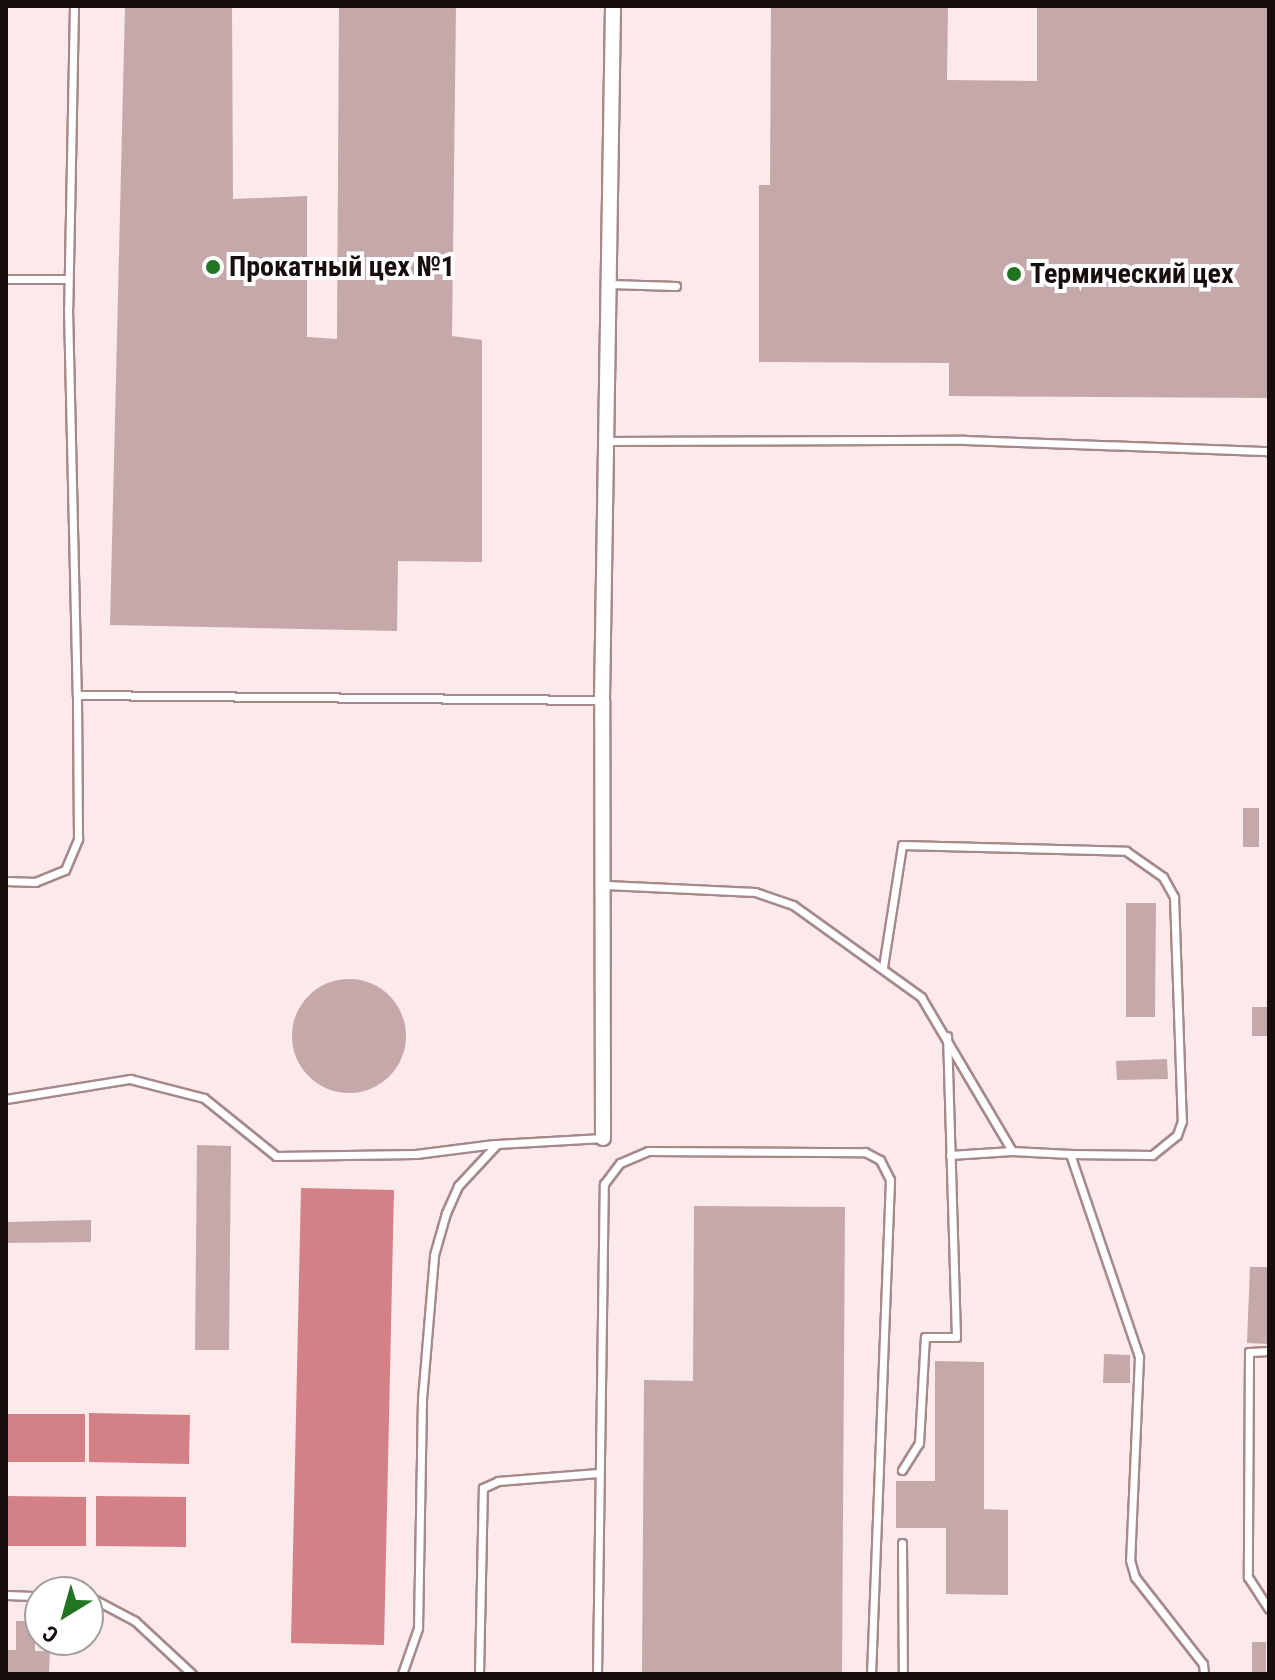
<!DOCTYPE html>
<meta charset="utf-8">
<style>
body{margin:0}
#map{position:relative;width:1275px;height:1680px;overflow:hidden;background:#fce9ea;font-family:"Roboto Condensed",sans-serif}
div>[style]{position:absolute}
[style*='--x']{left:calc(var(--x)*1px);top:calc(var(--y)*1px);width:calc(var(--w)*1px);rotate:calc(var(--a)*1deg)}
.water>*{inset:0;background:#d38187}
.building>*{inset:0;background:#c5a8aa}
.round{border-radius:50%}
.roads{filter:drop-shadow(2px 0 #a68a8b) drop-shadow(-2px 0 #a68a8b) drop-shadow(0 2px #a68a8b) drop-shadow(0 -2px #a68a8b)}
.service>*{height:7px;margin:-3.5px;padding:0 3.5px;transform-origin:3.5px;border-radius:3.5px;background:#fff}
.minor>*{height:14px;margin:-7px;padding:0 7px;transform-origin:7px;border-radius:7px;background:#fff}
.dots>*{width:22px;height:22px;translate:-50% -50%;box-sizing:border-box;border:4px solid #fff;border-radius:50%}
span{translate:-50% -50%;white-space:nowrap;text-align:center;line-height:1.15;-webkit-text-stroke:8px #fff;paint-order:stroke}
.poi-label{font-size:28px;color:#180e0e;font-weight:700}
.left{translate:0 -50%;text-align:left}
.frame{position:absolute;inset:0;border:8px solid #180e0e;pointer-events:none}
.north{position:absolute;left:24px;top:1576px;width:80px;height:80px;box-sizing:border-box;background:#fff;border:2px solid #a39f9f;border-radius:50%;rotate:217deg;font-size:22px;font-weight:700;line-height:32px;text-align:center;color:#180e0e}
.north::after{content:'';display:block;margin:auto;width:28px;height:36px;background:#1f7520;clip-path:polygon(50% 0,100% 100%,50% 72%,0 100%)}
</style>
<div id="map">
<div class="water">
<div style="clip-path:polygon(301px 1188px,394px 1190px,384px 1645px,291px 1643px)"></div>
<div style="clip-path:polygon(89px 1413px,190px 1415px,189px 1464px,89px 1462px)"></div>
<div style="clip-path:polygon(6px 1414px,85px 1414px,85px 1462px,6px 1462px)"></div>
<div style="clip-path:polygon(6px 1496px,86px 1497px,86px 1546px,6px 1546px)"></div>
<div style="clip-path:polygon(96px 1496px,186px 1497px,186px 1547px,96px 1546px)"></div>
</div>
<div class="building">
<div style="clip-path:polygon(125px 6px,232px 6px,233px 199px,307px 196px,307px 337px,337px 339px,339px 6px,456px 6px,452px 336px,482px 340px,482px 562px,398px 561px,397px 631px,110px 625px)"></div>
<div style="clip-path:polygon(771px 6px,948px 6px,947px 80px,1037px 81px,1037px 6px,1269px 6px,1269px 398px,949px 396px,949px 363px,759px 362px,759px 185px,770px 185px)"></div>
<div style="clip-path:polygon(1243px 808px,1259px 808px,1259px 847px,1243px 847px)"></div>
<div style="clip-path:polygon(1126px 903px,1156px 903px,1155px 1017px,1126px 1017px)"></div>
<div class="round" style="left:292px;top:979px;width:114px;height:114px"></div>
<div style="clip-path:polygon(1252px 1007px,1269px 1007px,1269px 1036px,1252px 1036px)"></div>
<div style="clip-path:polygon(1167px 1059px,1168px 1079px,1117px 1080px,1116px 1061px)"></div>
<div style="clip-path:polygon(197px 1145px,231px 1146px,229px 1350px,195px 1350px)"></div>
<div style="clip-path:polygon(694px 1206px,845px 1207px,842px 1674px,642px 1674px,644px 1380px,693px 1381px)"></div>
<div style="clip-path:polygon(91px 1220px,91px 1242px,6px 1243px,6px 1222px)"></div>
<div style="clip-path:polygon(1250px 1267px,1269px 1267px,1269px 1344px,1247px 1343px)"></div>
<div style="clip-path:polygon(1104px 1354px,1130px 1355px,1130px 1383px,1103px 1383px)"></div>
<div style="clip-path:polygon(935px 1361px,984px 1362px,984px 1509px,1008px 1510px,1008px 1595px,946px 1594px,946px 1528px,896px 1528px,896px 1481px,935px 1481px)"></div>
<div style="clip-path:polygon(16px 1621px,35px 1621px,35px 1651px,50px 1651px,49px 1674px,6px 1674px,6px 1650px,16px 1650px)"></div>
<div style="clip-path:polygon(1252px 1642px,1266px 1642px,1266px 1674px,1252px 1674px)"></div>
</div>
<div class="roads">
<div class="service">
<div style="--x:74;--y:6;--w:302;--a:91.1"></div>
<div style="--x:68;--y:308;--w:387;--a:88.7"></div>
<div style="--x:6;--y:279;--w:62;--a:0"></div>
<div style="--x:609;--y:284;--w:67;--a:1.7"></div>
<div style="--x:606;--y:441;--w:359;--a:-0.2"></div>
<div style="--x:965;--y:440;--w:304;--a:2.1"></div>
<div style="--x:6;--y:881;--w:29;--a:2"></div>
<div style="--x:35;--y:882;--w:32;--a:-22"></div>
<div style="--x:65;--y:870;--w:34;--a:-67"></div>
<div style="--x:78;--y:839;--w:144;--a:-90.4"></div>
<div style="--x:77;--y:695;--w:525;--a:0.55"></div>
<div style="--x:606;--y:885;--w:149;--a:2.7"></div>
<div style="--x:755;--y:892;--w:40;--a:18.9"></div>
<div style="--x:793;--y:905;--w:158;--a:35.7"></div>
<div style="--x:921;--y:997;--w:179;--a:59.4"></div>
<div style="--x:1012;--y:1151;--w:58;--a:3"></div>
<div style="--x:1070;--y:1154;--w:214;--a:71.2"></div>
<div style="--x:1139;--y:1357;--w:203;--a:92.5"></div>
<div style="--x:1130;--y:1560;--w:18;--a:74"></div>
<div style="--x:1135;--y:1577;--w:110;--a:52"></div>
<div style="--x:1203;--y:1664;--w:10;--a:84"></div>
<div style="--x:883;--y:967;--w:123;--a:-81.1"></div>
<div style="--x:902;--y:845;--w:224;--a:1.5"></div>
<div style="--x:1126;--y:851;--w:45;--a:35.1"></div>
<div style="--x:1163;--y:877;--w:23;--a:61"></div>
<div style="--x:1174;--y:897;--w:224;--a:88"></div>
<div style="--x:1182;--y:1121;--w:15;--a:110"></div>
<div style="--x:1177;--y:1135;--w:32;--a:141"></div>
<div style="--x:1152;--y:1155;--w:82;--a:-179.3"></div>
<div style="--x:6;--y:1099;--w:126;--a:-9.2"></div>
<div style="--x:130;--y:1079;--w:76;--a:14.4"></div>
<div style="--x:204;--y:1098;--w:92;--a:38.9"></div>
<div style="--x:276;--y:1156;--w:140;--a:-0.8"></div>
<div style="--x:416;--y:1154;--w:79;--a:-7.3"></div>
<div style="--x:950;--y:1155;--w:62;--a:-3.7"></div>
<div style="--x:1269;--y:1351;--w:20;--a:177"></div>
<div style="--x:1249;--y:1352;--w:225;--a:90.3"></div>
<div style="--x:1248;--y:1577;--w:38;--a:57"></div>
<div style="--x:902;--y:1470;--w:32;--a:-58"></div>
<div style="--x:919;--y:1443;--w:106;--a:-86.8"></div>
<div style="--x:925;--y:1337;--w:31;--a:0"></div>
<div style="--x:956;--y:1337;--w:301;--a:-91.7"></div>
<div style="--x:902;--y:1543;--w:131;--a:89.6"></div>
<div style="--x:6;--y:1595;--w:34;--a:2"></div>
<div style="--x:88;--y:1596;--w:53;--a:28"></div>
<div style="--x:135;--y:1621;--w:78;--a:42.9"></div>
<div style="--x:402;--y:1674;--w:49;--a:-70.8"></div>
<div style="--x:418;--y:1628;--w:229;--a:-89"></div>
<div style="--x:422;--y:1399;--w:144;--a:-85.2"></div>
<div style="--x:434;--y:1255;--w:44;--a:-74.1"></div>
<div style="--x:446;--y:1213;--w:30;--a:-66"></div>
<div style="--x:458;--y:1186;--w:57;--a:-47.1"></div>
<div style="--x:497;--y:1144;--w:106;--a:-3.2"></div>
<div style="--x:479;--y:1674;--w:186;--a:-88.8"></div>
<div style="--x:483;--y:1488;--w:17;--a:-25"></div>
<div style="--x:498;--y:1481;--w:100;--a:-4.6"></div>
<div style="--x:597;--y:1674;--w:490;--a:-89.2"></div>
<div style="--x:604;--y:1184;--w:26;--a:-53"></div>
<div style="--x:620;--y:1163;--w:30;--a:-23"></div>
<div style="--x:648;--y:1151;--w:217;--a:0.3"></div>
<div style="--x:865;--y:1152;--w:17;--a:28"></div>
<div style="--x:880;--y:1160;--w:22;--a:63"></div>
<div style="--x:890;--y:1180;--w:494;--a:92.2"></div>
</div>
<div class="minor">
<div style="--x:603;--y:1138;--w:438;--a:-90.1"></div>
<div style="--x:602;--y:700;--w:694;--a:-89.09"></div>
</div>
</div>
<div class="dots">
<div style="left:213px;top:267px;background:#1f7520"></div>
<div style="left:1014px;top:274px;background:#1f7520"></div>
</div>
<div class="poi-label">
<span class="left" style="left:229px;top:267px">Прокатный цех №1</span>
<span class="left" style="left:1030px;top:274px">Термический цех</span>
</div>
<div class="frame"></div>
<div class="north">С</div>
</div>
